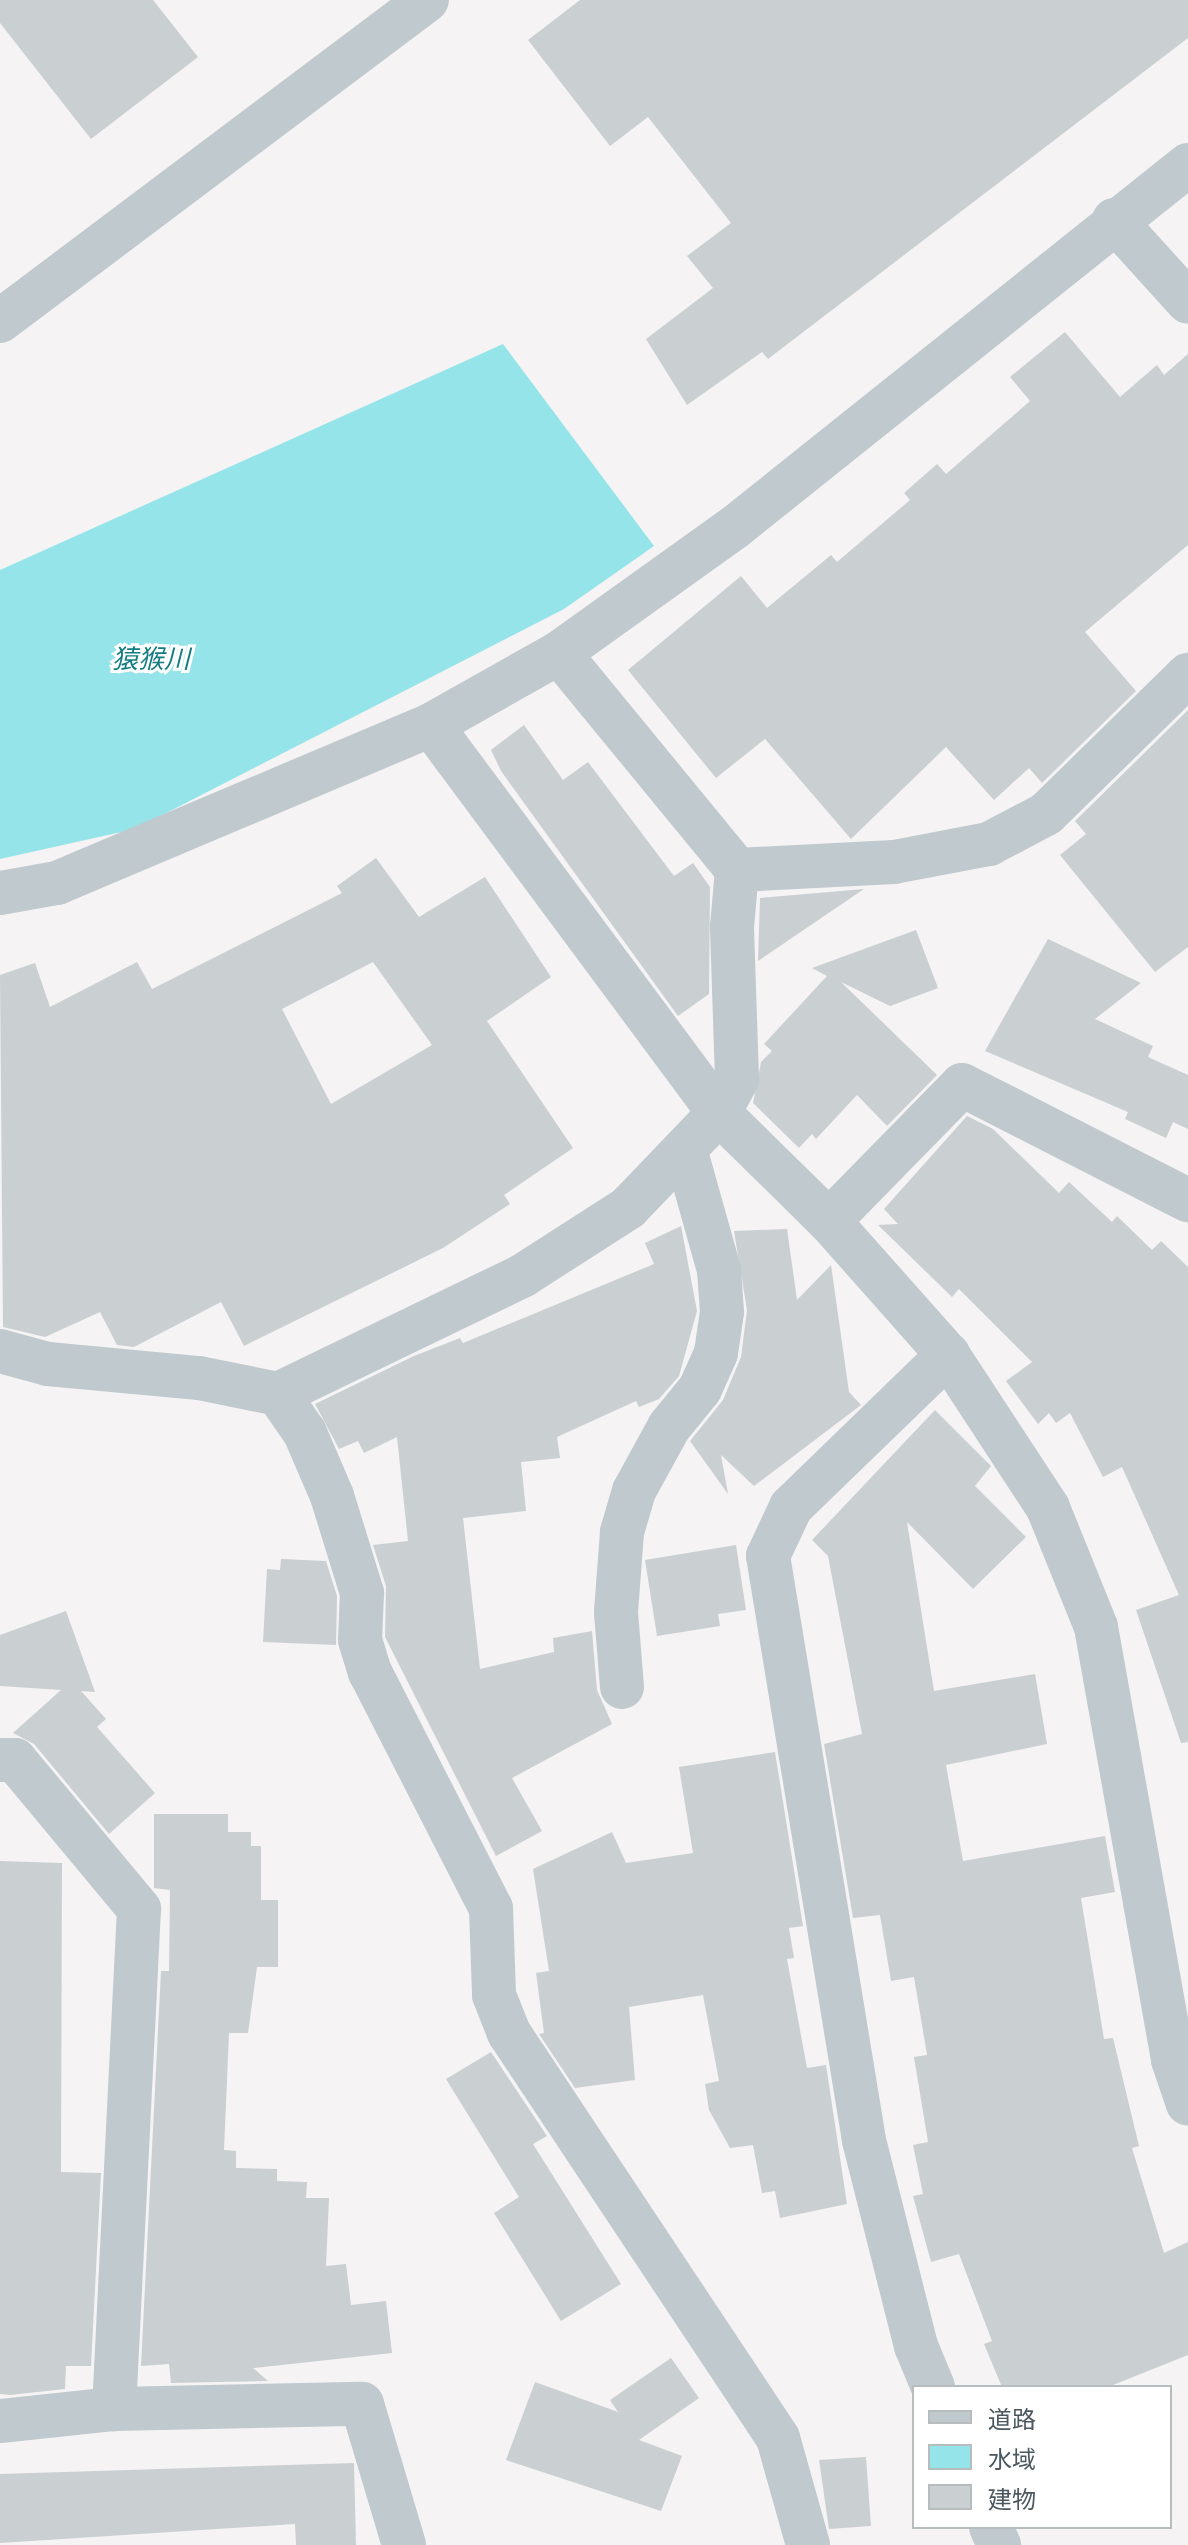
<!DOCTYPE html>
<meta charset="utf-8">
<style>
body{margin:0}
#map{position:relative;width:1188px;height:2545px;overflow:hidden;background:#f5f3f3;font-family:"DejaVu Sans","Noto Sans JP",sans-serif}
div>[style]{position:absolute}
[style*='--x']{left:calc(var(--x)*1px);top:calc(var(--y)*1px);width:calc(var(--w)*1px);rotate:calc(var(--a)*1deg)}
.water>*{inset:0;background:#95e4e9}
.building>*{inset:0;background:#cacfd1}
.minor>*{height:44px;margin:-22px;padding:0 22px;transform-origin:22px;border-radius:22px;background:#bfc9ce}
span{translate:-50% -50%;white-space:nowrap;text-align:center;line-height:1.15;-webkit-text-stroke:6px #fff;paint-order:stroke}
.water-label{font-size:26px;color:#137d83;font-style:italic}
.legend{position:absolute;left:912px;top:2385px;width:260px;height:144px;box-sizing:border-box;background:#fff;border:2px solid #b7bdbf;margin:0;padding:10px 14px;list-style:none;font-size:24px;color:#4b595f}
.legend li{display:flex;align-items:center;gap:16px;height:40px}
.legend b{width:40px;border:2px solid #b7bdbf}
</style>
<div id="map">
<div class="water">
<div style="clip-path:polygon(503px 344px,654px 546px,564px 609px,135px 829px,0 859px,0 570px)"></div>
</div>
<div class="building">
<div style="clip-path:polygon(0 0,153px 0,198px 57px,91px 139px,0 23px)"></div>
<div style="clip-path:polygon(580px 0,1188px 0,1188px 38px,768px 359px,762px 352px,687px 405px,646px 339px,713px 288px,687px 256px,731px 223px,648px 117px,610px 146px,528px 40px)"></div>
<div style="clip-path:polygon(1065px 332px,1120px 397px,1157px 365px,1164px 375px,1188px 354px,1188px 545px,1085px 632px,1136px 691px,1042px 783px,1029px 768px,994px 800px,946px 747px,851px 839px,765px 739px,716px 778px,628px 670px,741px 576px,767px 608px,831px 555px,837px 562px,910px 500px,904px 493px,937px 464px,946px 474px,1030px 401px,1010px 377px)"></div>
<div style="clip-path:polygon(1188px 710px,1188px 947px,1155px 972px,1060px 855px,1086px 834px,1075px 821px)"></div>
<div style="clip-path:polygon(524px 725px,563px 780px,588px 762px,674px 876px,693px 863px,710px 887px,709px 994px,678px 1016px,501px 771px,491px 750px)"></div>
<div style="clip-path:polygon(evenodd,376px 858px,419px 917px,485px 877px,551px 977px,487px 1021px,573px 1148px,504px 1195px,510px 1204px,443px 1248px,244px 1346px,221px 1302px,134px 1347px,117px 1345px,100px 1312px,45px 1337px,3px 1327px,0 975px,35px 963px,50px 1007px,137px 962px,152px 989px,342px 893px,337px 886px,376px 858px,373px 962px,432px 1045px,331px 1104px,282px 1009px,373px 962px)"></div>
<div style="clip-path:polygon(864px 889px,758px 961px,760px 898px)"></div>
<div style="clip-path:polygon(916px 930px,938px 988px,890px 1006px,841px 982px,937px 1075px,887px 1126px,857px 1095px,816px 1139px,812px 1134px,799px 1148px,753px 1103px,761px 1062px,772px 1051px,764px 1044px,827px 976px,812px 968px)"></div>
<div style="clip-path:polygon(1048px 939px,1141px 983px,1095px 1019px,1153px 1046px,1148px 1057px,1188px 1075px,1188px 1129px,1173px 1122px,1166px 1138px,1125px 1119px,1128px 1112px,985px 1051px)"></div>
<div style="clip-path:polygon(967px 1116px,993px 1129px,1059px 1193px,1069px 1182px,1112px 1222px,1117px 1216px,1152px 1250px,1161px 1241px,1188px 1267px,1188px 1742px,1181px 1743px,1136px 1610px,1179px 1595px,1122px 1467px,1103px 1477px,1070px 1413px,1056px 1423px,1049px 1413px,1038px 1424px,1006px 1381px,1032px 1362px,959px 1289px,952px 1297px,878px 1225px,898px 1224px,884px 1209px)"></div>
<div style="clip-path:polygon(681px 1226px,697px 1311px,679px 1376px,659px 1399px,639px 1407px,636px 1401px,557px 1437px,560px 1458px,521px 1462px,526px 1511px,463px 1518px,480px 1669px,554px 1652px,553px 1638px,592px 1631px,597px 1690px,612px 1724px,512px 1778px,542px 1831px,496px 1856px,385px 1637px,386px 1586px,373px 1545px,408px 1541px,397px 1437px,364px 1453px,358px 1441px,339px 1449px,315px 1404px,414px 1356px,460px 1338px,463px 1343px,654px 1264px,645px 1243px)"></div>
<div style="clip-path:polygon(787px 1229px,797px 1300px,831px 1265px,849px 1392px,861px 1405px,754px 1486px,721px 1455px,728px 1494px,690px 1441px,723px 1400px,741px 1357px,747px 1310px,734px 1231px)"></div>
<div style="clip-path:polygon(935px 1410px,991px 1466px,975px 1486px,1026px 1537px,973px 1589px,907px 1522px,934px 1691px,1035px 1674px,1047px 1744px,946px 1765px,963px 1861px,1105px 1836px,1115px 1892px,1081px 1898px,1104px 2039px,1113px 2038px,1139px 2146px,1132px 2148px,1164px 2253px,1188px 2242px,1188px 2355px,1108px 2387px,1002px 2387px,984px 2344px,992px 2341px,959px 2254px,931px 2262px,913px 2196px,923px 2194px,913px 2145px,928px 2142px,914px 2057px,927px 2055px,914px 1977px,891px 1981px,880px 1915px,853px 1918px,824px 1744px,862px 1734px,828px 1556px,812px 1540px)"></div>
<div style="clip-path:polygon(736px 1545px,746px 1610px,718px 1614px,720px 1626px,657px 1636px,645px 1560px)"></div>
<div style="clip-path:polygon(281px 1559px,326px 1561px,337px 1596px,336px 1645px,263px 1642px,267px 1569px,280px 1570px)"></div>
<div style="clip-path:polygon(66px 1611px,95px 1692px,81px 1691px,106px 1719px,97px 1727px,155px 1793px,109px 1834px,34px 1744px,13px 1733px,61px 1690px,0 1686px,0 1635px)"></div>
<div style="clip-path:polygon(775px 1752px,803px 1926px,789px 1928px,794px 1958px,787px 1959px,807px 2068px,826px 2065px,847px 2204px,780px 2218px,775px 2191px,762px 2193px,753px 2145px,730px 2148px,709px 2110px,705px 2084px,719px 2081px,703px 1995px,629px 2007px,635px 2080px,575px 2088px,539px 2034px,544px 2033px,536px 1973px,549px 1971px,533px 1869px,612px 1832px,626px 1863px,693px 1853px,679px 1767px)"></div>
<div style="clip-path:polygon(154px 1814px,228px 1814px,228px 1832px,251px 1832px,251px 1846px,261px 1846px,261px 1900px,278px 1900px,278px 1967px,257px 1967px,248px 2033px,229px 2033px,224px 2150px,236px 2151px,236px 2168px,277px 2169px,277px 2181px,307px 2182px,306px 2198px,329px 2198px,326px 2266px,346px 2264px,351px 2305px,386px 2301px,392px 2353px,253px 2368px,268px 2381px,171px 2383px,169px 2364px,141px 2366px,161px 1971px,169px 1971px,170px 1890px,154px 1888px)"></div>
<div style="clip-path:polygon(0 1861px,62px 1863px,61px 2172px,101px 2173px,91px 2366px,66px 2366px,65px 2389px,10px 2395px,0 2394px)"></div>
<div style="clip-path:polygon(491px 2052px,547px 2136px,533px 2144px,621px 2284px,561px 2321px,494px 2213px,519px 2197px,446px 2079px)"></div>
<div style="clip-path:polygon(671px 2358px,699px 2398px,639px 2440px,682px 2456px,661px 2511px,506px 2460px,535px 2382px,618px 2412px,610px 2400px)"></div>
<div style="clip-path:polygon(866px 2457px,871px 2526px,829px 2529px,819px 2460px)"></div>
<div style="clip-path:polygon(354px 2463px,356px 2545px,296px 2545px,295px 2524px,0 2543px,0 2474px)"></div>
</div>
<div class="minor">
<div style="--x:1114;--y:220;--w:110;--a:47.9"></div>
<div style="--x:0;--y:321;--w:534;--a:-36.93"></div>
<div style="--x:559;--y:653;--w:281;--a:50.6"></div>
<div style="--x:737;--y:870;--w:157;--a:-2.9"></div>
<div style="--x:894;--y:862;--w:97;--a:-10.7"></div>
<div style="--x:989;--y:844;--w:64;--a:-27.8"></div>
<div style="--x:1046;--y:814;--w:199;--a:-44.4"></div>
<div style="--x:431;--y:725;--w:483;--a:53.4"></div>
<div style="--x:719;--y:1113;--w:154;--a:44.5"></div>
<div style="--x:829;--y:1221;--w:179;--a:48.4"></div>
<div style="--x:948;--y:1355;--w:183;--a:56.8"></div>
<div style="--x:1048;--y:1508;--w:128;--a:68"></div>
<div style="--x:1096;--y:1627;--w:440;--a:79.9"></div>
<div style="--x:1173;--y:2060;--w:46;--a:71.2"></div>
<div style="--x:0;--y:893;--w:58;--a:-10"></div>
<div style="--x:57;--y:883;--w:406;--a:-22.9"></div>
<div style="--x:431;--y:725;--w:147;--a:-29.4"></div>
<div style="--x:559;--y:653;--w:216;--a:-35.6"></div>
<div style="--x:735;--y:527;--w:580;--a:-38.63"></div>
<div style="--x:829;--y:1221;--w:190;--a:-45.6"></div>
<div style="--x:962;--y:1085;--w:254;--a:27"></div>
<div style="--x:0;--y:1351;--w:50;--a:15.2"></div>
<div style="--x:48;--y:1364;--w:152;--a:5.3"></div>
<div style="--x:199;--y:1378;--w:81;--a:11.4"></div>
<div style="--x:278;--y:1394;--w:271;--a:-25.8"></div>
<div style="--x:522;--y:1276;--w:126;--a:-32.7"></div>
<div style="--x:628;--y:1208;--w:132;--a:-46.2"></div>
<div style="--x:719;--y:1113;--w:38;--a:-62"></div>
<div style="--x:737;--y:1079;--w:152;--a:-91.9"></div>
<div style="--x:732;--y:927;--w:57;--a:-85"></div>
<div style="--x:278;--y:1394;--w:47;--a:55.3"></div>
<div style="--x:305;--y:1433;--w:69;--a:66.8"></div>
<div style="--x:332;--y:1496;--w:102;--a:72.8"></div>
<div style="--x:362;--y:1593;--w:47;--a:92.4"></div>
<div style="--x:360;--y:1640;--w:34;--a:73"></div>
<div style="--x:370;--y:1672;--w:265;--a:62.9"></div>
<div style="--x:491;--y:1908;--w:87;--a:88"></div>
<div style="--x:494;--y:1995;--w:41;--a:68.5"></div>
<div style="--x:509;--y:2033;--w:486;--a:56.4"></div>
<div style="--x:778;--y:2438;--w:111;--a:74.3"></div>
<div style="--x:622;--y:1687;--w:75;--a:-94.6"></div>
<div style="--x:616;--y:1612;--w:80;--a:-85.7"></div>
<div style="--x:622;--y:1532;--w:43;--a:-73.7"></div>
<div style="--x:634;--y:1491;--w:73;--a:-61.3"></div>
<div style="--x:669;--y:1427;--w:49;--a:-50.8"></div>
<div style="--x:700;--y:1389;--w:39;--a:-66"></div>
<div style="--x:716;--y:1353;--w:41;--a:-81.7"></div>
<div style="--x:722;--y:1312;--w:42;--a:-94.1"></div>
<div style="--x:719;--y:1270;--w:126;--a:-105.7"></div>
<div style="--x:0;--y:1760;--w:15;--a:0"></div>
<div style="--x:15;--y:1760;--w:194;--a:50.2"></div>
<div style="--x:139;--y:1909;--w:501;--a:92.86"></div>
<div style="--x:933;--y:2387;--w:44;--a:-112.5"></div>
<div style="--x:916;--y:2346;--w:212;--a:-104.2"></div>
<div style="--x:864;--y:2140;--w:592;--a:-99.33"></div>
<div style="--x:768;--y:1556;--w:54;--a:-64.9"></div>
<div style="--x:791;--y:1507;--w:219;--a:-44.1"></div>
<div style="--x:0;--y:2421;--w:115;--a:-6"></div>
<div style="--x:114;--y:2409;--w:248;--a:-1.2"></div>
<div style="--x:362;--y:2404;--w:147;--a:73.4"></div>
<div style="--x:991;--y:2527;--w:20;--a:66"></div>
</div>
<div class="water-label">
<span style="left:151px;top:660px">猿猴川</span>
</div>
<ul class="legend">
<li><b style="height:10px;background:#bfc9ce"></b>道路</li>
<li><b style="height:22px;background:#95e4e9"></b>水域</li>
<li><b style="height:22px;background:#cacfd1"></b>建物</li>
</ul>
</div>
